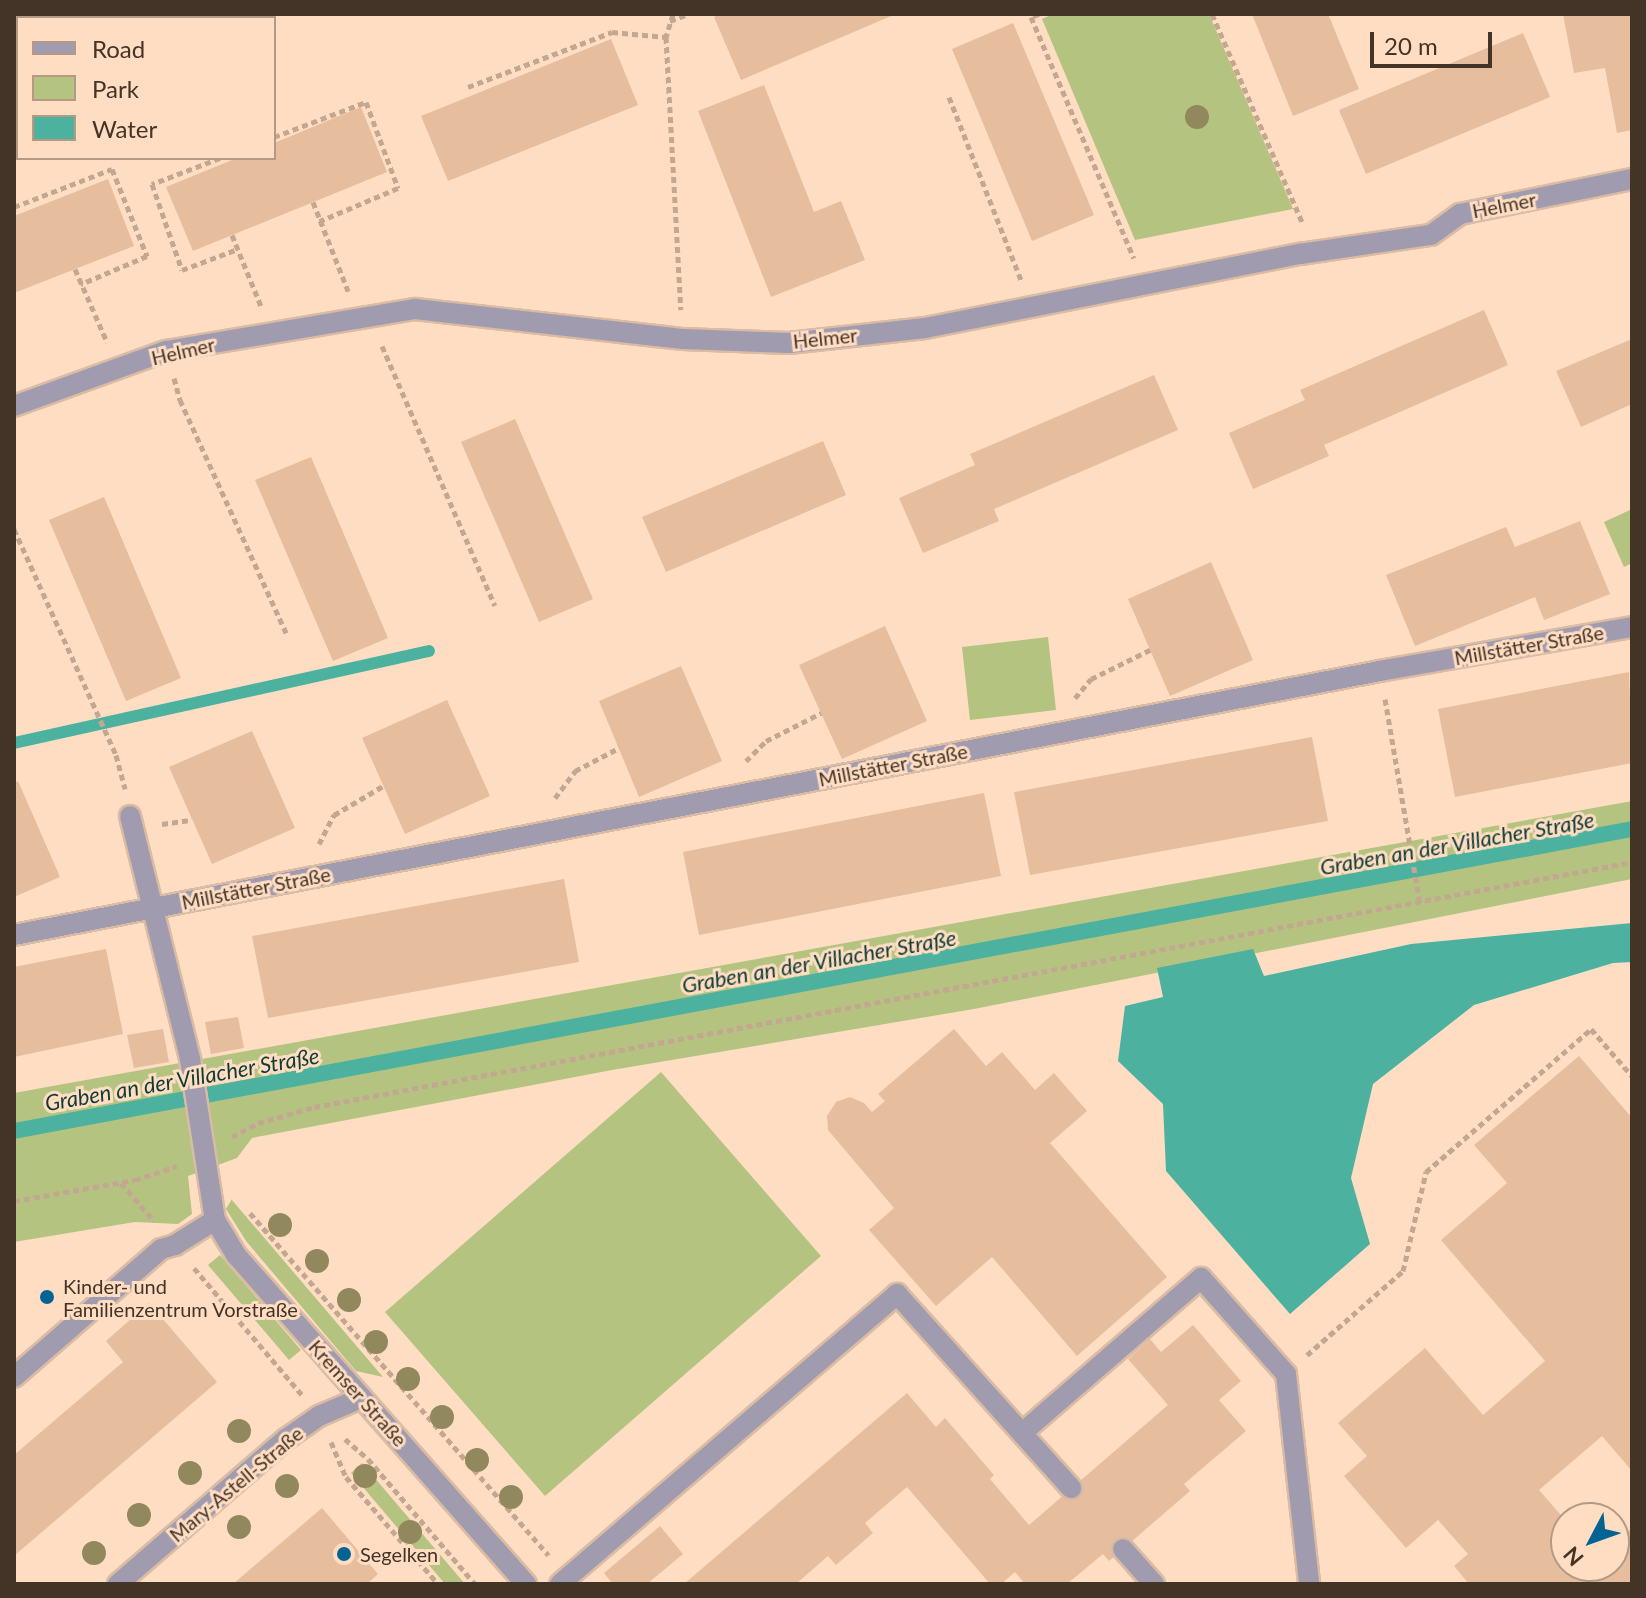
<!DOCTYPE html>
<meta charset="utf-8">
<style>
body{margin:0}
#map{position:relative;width:1646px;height:1598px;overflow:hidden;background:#ffddc3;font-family:Lato,sans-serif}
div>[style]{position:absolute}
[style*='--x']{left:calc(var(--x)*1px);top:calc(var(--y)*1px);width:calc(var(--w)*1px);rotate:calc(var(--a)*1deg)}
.green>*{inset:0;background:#b4c480}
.water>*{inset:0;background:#4cb19f}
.stream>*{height:12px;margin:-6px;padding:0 6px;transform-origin:6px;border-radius:6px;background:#4cb19f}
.building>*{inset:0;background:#e6bd9d}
.path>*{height:5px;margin-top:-2.5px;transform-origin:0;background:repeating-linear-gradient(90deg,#c3a791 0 6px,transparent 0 10px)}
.roads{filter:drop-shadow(2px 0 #dabba4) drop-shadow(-2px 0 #dabba4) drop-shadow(0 2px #dabba4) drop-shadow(0 -2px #dabba4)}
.service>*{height:20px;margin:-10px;padding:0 10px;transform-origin:10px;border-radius:10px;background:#a09bae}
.minor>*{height:20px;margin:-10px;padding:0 10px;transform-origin:10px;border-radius:10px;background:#a09bae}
.trees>*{width:24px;height:24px;margin:-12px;border-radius:50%;background:#92885d}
.dots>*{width:22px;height:22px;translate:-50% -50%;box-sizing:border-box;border:4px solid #ffddc3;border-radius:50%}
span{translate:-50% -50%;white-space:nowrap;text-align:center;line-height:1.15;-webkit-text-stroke:6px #ffddc3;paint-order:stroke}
.street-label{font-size:20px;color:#443427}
.poi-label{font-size:20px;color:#443427}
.left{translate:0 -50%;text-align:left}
.water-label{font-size:22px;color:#0d3c34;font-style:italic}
.frame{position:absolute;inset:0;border:16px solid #443427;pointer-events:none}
.legend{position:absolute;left:16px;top:16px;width:260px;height:144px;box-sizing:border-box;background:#ffddc3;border:2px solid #b49985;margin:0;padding:10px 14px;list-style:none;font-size:24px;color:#443427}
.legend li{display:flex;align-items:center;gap:16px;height:40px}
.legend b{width:40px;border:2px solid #b49985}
.north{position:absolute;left:1550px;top:1502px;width:80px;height:80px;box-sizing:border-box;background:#ffddc3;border:2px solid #b49985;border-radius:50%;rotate:229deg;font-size:22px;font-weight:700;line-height:32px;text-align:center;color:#443427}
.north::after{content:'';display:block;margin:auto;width:28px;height:36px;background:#036494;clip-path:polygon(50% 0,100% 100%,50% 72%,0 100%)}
.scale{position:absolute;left:1370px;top:32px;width:122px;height:36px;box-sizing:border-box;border:4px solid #443427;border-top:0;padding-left:10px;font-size:24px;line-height:28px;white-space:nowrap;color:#443427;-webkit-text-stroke:6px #ffddc3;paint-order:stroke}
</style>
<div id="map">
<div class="green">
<div style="clip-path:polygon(1053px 14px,1209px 14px,1293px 209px,1135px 240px,1042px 19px)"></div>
<div style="clip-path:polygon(1632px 509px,1632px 563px,1624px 567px,1604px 522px)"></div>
<div style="clip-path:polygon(1048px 637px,1056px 710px,970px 720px,962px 647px)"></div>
<div style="clip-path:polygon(1632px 801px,1632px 879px,974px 1009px,612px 1070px,252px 1138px,237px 1158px,188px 1176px,192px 1214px,178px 1224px,135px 1222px,14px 1242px,14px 1093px)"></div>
<div style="clip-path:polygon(661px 1072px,821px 1256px,545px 1496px,385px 1312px)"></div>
<div style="clip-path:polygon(232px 1199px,232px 1200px,383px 1377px,356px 1371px,246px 1241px,226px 1209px)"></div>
<div style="clip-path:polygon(220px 1255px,301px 1350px,289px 1360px,208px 1265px)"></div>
<div style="clip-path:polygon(362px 1463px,465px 1584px,445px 1584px,351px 1473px)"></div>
</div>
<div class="water">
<div style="clip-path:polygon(1632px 821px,1632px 837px,14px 1139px,14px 1123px)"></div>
<div style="clip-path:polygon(1632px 923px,1632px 962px,1613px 963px,1474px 1005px,1373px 1084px,1351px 1178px,1370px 1244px,1290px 1314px,1166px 1171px,1163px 1104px,1118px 1061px,1125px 1006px,1163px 997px,1157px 968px,1253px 949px,1264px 976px,1411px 944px)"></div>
</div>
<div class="stream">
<div style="--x:14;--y:743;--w:425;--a:-12.5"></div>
</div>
<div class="building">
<div style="clip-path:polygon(721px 14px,896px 14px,741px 80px,714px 17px)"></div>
<div style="clip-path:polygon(1252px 14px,1328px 14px,1359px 89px,1293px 116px)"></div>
<div style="clip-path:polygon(1563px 14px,1631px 14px,1632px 130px,1617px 133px,1605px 68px,1574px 73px)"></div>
<div style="clip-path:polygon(1013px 23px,1094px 215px,1032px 241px,952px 49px)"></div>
<div style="clip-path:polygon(1523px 33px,1550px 97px,1366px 174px,1339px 110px)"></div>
<div style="clip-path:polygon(611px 39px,638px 105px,448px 181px,421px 116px)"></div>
<div style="clip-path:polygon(764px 85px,814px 212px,841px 201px,865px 260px,771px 297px,698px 111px)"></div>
<div style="clip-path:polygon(361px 107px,387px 172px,193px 251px,166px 187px,237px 158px,274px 158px,274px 143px)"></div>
<div style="clip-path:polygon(108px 179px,134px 246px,14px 293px,14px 216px)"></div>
<div style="clip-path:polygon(1484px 310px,1508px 365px,1324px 445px,1329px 456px,1253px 489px,1229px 433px,1305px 400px,1300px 390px)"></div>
<div style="clip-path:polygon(1632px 339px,1632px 404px,1581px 427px,1556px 371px)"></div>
<div style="clip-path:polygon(1154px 375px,1178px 430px,994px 509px,999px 521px,923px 553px,899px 498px,975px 465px,970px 454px)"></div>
<div style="clip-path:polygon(515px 419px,593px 599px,539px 622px,461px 442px)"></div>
<div style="clip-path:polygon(823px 441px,846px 495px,666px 572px,642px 517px)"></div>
<div style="clip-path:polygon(311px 457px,388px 638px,333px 661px,255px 480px)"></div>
<div style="clip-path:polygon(104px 497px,181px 678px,126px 701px,49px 520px)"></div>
<div style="clip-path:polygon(1580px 521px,1610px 594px,1544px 620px,1535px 597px,1415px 646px,1386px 575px,1506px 527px,1515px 547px)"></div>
<div style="clip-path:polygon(1211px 562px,1253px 660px,1170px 696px,1128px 599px)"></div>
<div style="clip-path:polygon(885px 626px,927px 721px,842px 759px,799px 665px)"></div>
<div style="clip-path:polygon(681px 666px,722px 761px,639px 797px,599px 701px)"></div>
<div style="clip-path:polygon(1629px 672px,1632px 763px,1455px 797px,1438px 709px)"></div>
<div style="clip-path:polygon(447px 700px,490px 796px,405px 834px,362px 738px)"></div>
<div style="clip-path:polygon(252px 731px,295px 828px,212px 864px,169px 767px)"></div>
<div style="clip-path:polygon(1312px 737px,1328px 821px,1030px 875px,1014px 792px)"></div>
<div style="clip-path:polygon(18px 781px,60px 877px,14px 897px,14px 783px)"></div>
<div style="clip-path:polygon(984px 793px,1001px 876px,699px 935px,683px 852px)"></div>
<div style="clip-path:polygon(564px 879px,579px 962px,268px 1018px,252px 936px)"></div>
<div style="clip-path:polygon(106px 949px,123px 1034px,14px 1057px,14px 967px)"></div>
<div style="clip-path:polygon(238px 1017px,244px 1048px,211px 1054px,205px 1022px)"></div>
<div style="clip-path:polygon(163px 1029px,169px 1062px,134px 1068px,127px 1035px)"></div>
<div style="clip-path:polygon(954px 1029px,986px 1066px,1002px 1052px,1035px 1090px,1054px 1073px,1087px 1111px,1050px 1143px,1167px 1277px,1077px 1356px,992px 1257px,936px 1306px,869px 1230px,894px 1208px,828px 1130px,827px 1116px,836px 1102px,850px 1097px,864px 1103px,872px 1112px,885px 1101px,878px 1094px)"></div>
<div style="clip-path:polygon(1579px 1056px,1632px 1118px,1632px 1471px,1602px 1436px,1539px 1490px,1566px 1521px,1566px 1566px,1614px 1566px,1614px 1544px,1632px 1528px,1632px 1584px,1469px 1584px,1454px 1566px,1468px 1554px,1438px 1520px,1406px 1548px,1344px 1476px,1367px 1456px,1338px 1423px,1425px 1348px,1483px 1415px,1545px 1361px,1441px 1240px,1507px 1183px,1474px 1145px)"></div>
<div style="clip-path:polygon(149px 1303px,217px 1382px,14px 1556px,14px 1455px,123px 1362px,106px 1341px)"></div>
<div style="clip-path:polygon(1193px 1325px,1241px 1381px,1219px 1400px,1246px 1431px,1184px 1484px,1190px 1491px,1109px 1561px,1103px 1554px,1067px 1584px,1025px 1584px,1015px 1572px,1001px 1584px,990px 1584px,907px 1487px,865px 1523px,873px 1533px,836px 1565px,828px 1556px,796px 1584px,684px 1584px,907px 1393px,936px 1427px,945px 1418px,994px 1475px,990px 1479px,1029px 1525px,1168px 1405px,1128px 1359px,1150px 1339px,1161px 1352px)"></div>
<div style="clip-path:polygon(322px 1508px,378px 1574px,367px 1584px,233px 1584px)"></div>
<div style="clip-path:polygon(660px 1526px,683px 1554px,647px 1584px,613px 1584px,604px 1573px)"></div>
</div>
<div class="path">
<div style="--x:673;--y:14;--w:24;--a:107"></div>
<div style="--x:666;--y:37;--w:273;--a:86.9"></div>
<div style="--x:1039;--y:14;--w:9;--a:159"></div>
<div style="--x:1031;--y:17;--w:262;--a:66.9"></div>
<div style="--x:1212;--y:14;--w:227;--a:66.6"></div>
<div style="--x:670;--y:21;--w:19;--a:-21"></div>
<div style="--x:468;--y:87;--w:154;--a:-20.9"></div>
<div style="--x:612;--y:32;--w:54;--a:5.3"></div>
<div style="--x:949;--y:97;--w:197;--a:68.5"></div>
<div style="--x:274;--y:137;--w:98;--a:-20.8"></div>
<div style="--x:366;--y:102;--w:92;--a:69.6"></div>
<div style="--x:398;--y:188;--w:85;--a:157.1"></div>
<div style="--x:220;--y:158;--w:73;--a:159.1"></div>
<div style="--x:152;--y:184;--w:91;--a:70.8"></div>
<div style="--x:182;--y:270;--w:60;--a:-20.6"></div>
<div style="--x:313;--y:202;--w:96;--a:68.5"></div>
<div style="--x:14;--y:207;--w:105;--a:-21.2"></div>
<div style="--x:112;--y:169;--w:94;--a:68.1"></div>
<div style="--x:147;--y:256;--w:72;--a:157"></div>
<div style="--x:232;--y:235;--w:77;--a:67.8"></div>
<div style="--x:75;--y:269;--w:80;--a:66.3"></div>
<div style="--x:382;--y:346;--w:283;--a:66.5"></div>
<div style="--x:174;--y:378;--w:23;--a:75"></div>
<div style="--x:180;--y:400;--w:256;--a:65.5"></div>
<div style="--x:14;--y:529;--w:248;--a:65.7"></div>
<div style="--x:116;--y:755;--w:35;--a:75"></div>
<div style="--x:1075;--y:698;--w:25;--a:-50"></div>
<div style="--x:1091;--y:679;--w:66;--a:-26.2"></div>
<div style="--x:1385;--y:699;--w:207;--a:80.3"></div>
<div style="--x:746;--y:761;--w:28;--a:-45"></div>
<div style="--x:766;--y:741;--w:62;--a:-27"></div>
<div style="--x:555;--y:798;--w:34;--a:-53"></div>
<div style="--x:575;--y:771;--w:50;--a:-27.6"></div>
<div style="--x:162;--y:824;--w:30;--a:-8"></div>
<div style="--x:319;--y:844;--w:33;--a:-63"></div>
<div style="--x:334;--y:815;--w:57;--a:-30.6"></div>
<div style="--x:232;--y:1137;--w:30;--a:-28"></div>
<div style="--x:258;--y:1123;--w:58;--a:-15.9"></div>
<div style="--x:314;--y:1107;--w:1341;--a:-10.53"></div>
<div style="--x:121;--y:1183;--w:50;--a:49"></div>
<div style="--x:14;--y:1201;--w:123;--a:-9.8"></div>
<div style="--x:135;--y:1180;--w:44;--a:-18.4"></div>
<div style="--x:250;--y:1213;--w:454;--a:48.9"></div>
<div style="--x:194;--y:1268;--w:167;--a:49.6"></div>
<div style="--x:1307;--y:1355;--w:128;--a:-41.2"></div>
<div style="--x:1403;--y:1271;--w:102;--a:-76.9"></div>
<div style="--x:1426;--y:1172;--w:218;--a:-40.9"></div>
<div style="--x:1591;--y:1029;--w:62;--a:48.9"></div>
<div style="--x:345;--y:1439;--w:30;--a:41"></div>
<div style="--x:368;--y:1459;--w:165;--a:49.4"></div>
<div style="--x:331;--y:1442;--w:38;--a:67"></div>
<div style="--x:346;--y:1477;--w:141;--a:49.3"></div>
</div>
<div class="roads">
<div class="service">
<div style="--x:14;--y:1377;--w:195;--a:-41"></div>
<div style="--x:161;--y:1249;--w:15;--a:-16"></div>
<div style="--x:175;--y:1245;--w:47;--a:-32"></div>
<div style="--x:1022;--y:1433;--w:237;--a:-40.9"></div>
<div style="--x:1201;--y:1278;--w:128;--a:48.5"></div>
<div style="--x:1286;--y:1374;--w:211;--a:83.7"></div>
<div style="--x:1123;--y:1549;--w:47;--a:48.5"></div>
<div style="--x:560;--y:1584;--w:445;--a:-40.7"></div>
<div style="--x:897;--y:1294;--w:261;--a:48.1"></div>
</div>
<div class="minor">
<div style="--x:14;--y:406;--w:162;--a:-19.9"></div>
<div style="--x:166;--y:351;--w:253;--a:-9.6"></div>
<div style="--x:415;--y:309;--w:270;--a:6.4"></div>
<div style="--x:683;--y:339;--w:106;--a:2.2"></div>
<div style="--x:789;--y:343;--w:137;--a:-6.3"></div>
<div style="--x:925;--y:328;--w:382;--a:-11.2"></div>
<div style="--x:1300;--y:254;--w:132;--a:-8.3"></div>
<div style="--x:1431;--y:235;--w:36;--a:-36"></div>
<div style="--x:1460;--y:214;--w:176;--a:-11.5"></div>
<div style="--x:130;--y:816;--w:250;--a:76.1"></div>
<div style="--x:190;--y:1059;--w:163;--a:81.2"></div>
<div style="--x:215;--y:1220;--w:41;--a:59"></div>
<div style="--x:236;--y:1255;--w:439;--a:48.6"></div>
<div style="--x:14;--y:935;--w:1391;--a:-10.94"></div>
<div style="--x:1380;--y:671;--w:256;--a:-9.9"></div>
<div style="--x:118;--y:1584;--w:222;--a:-40.8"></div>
<div style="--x:286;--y:1439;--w:40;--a:-34.9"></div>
<div style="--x:319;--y:1416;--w:46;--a:-23.2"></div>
</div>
</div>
<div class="trees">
<div style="left:1197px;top:117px"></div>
<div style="left:280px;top:1225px"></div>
<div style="left:317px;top:1261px"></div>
<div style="left:349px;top:1300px"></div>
<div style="left:376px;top:1342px"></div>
<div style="left:408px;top:1379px"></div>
<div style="left:442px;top:1417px"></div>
<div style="left:239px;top:1431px"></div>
<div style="left:477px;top:1460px"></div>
<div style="left:190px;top:1473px"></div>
<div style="left:365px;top:1476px"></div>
<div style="left:287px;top:1486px"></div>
<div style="left:511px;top:1497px"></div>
<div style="left:139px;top:1515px"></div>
<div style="left:239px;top:1527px"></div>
<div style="left:410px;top:1532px"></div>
<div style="left:94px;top:1553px"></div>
</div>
<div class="dots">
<div style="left:47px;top:1297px;background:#036494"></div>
<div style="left:344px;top:1554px;background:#036494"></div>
</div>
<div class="street-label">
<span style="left:1504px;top:205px;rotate:-11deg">Helmer</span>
<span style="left:825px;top:338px;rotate:-6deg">Helmer</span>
<span style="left:183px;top:351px;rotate:-13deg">Helmer</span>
<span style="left:1529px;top:645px;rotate:-10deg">Millstätter Straße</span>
<span style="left:893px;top:765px;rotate:-11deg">Millstätter Straße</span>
<span style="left:256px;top:888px;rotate:-11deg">Millstätter Straße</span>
<span style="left:358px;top:1393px;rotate:48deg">Kremser Straße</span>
<span style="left:236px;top:1484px;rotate:-40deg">Mary-Astell-Straße</span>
</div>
<div class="poi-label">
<span class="left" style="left:63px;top:1298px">Kinder- und<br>Familienzentrum Vorstraße</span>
<span class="left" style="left:360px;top:1554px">Segelken</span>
</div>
<div class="water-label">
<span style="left:1457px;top:843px;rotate:-10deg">Graben an der Villacher Straße</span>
<span style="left:819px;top:961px;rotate:-10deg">Graben an der Villacher Straße</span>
<span style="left:182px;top:1079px;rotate:-10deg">Graben an der Villacher Straße</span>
</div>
<div class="frame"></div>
<ul class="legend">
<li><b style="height:10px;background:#a09bae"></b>Road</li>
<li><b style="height:22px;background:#b4c480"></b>Park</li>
<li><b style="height:22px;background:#4cb19f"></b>Water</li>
</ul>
<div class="north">N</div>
<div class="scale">20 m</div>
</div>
